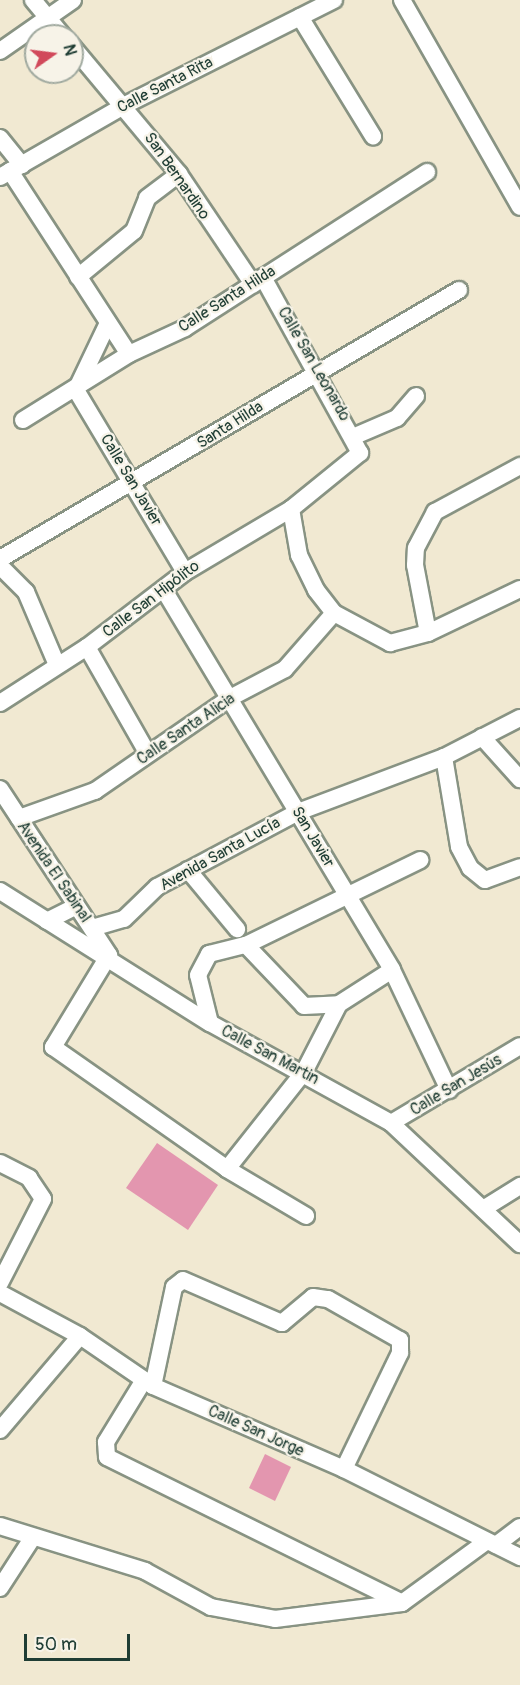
<!DOCTYPE html>
<meta charset="utf-8">
<style>
body{margin:0}
#map{position:relative;width:520px;height:1685px;overflow:hidden;background:#f1e9d2;font-family:Pangolin,sans-serif}
div>[style]{position:absolute}
[style*='--x']{left:calc(var(--x)*1px);top:calc(var(--y)*1px);width:calc(var(--w)*1px);rotate:calc(var(--a)*1deg)}
.building>*{inset:0;background:#e396af}
.roads{filter:drop-shadow(2px 0 #889383) drop-shadow(-2px 0 #889383) drop-shadow(0 2px #889383) drop-shadow(0 -2px #889383)}
.minor>*{height:16px;margin:-8px;padding:0 8px;transform-origin:8px;border-radius:8px;background:#fff}
span{translate:-50% -50%;white-space:nowrap;text-align:center;line-height:1.15;-webkit-text-stroke:4.5px #f7f3e8;paint-order:stroke}
.street-label{font-size:16px;color:#1f3d34}
.north{position:absolute;left:24px;top:24px;width:60px;height:60px;box-sizing:border-box;background:#f7f3e8;border:2px solid #a1aaa0;border-radius:50%;rotate:76deg;font-size:16px;font-weight:700;line-height:24px;text-align:center;color:#1f3d34}
.north::after{content:'';display:block;margin:auto;width:21px;height:27px;background:#d1495b;clip-path:polygon(50% 0,100% 100%,50% 72%,0 100%)}
.scale{position:absolute;left:24px;top:1634px;width:106px;height:27px;box-sizing:border-box;border:3px solid #1f3d34;border-top:0;padding-left:8px;font-size:18px;line-height:21px;white-space:nowrap;color:#1f3d34;-webkit-text-stroke:4px #f7f3e8;paint-order:stroke}
</style>
<div id="map">
<div class="building">
<div style="clip-path:polygon(157px 1143px,218px 1185px,188px 1230px,126px 1188px)"></div>
<div style="clip-path:polygon(265px 1454px,291px 1467px,275px 1501px,249px 1488px)"></div>
</div>
<div class="roads">
<div class="minor">
<div style="--x:33;--y:0;--w:47;--a:50.2"></div>
<div style="--x:402;--y:0;--w:238;--a:60.3"></div>
<div style="--x:300;--y:17;--w:140;--a:58.5"></div>
<div style="--x:72;--y:46;--w:167;--a:50.1"></div>
<div style="--x:179;--y:174;--w:133;--a:56.1"></div>
<div style="--x:0;--y:51;--w:89;--a:-34.9"></div>
<div style="--x:0;--y:138;--w:35;--a:51"></div>
<div style="--x:10;--y:171;--w:218;--a:57"></div>
<div style="--x:0;--y:177;--w:144;--a:-29.9"></div>
<div style="--x:125;--y:105;--w:234;--a:-26.7"></div>
<div style="--x:78;--y:277;--w:72;--a:-39.4"></div>
<div style="--x:134;--y:231;--w:35;--a:-68"></div>
<div style="--x:147;--y:198;--w:40;--a:-37"></div>
<div style="--x:108;--y:323;--w:74;--a:115.5"></div>
<div style="--x:76;--y:390;--w:212;--a:59.1"></div>
<div style="--x:23;--y:420;--w:125;--a:-31.9"></div>
<div style="--x:129;--y:354;--w:62;--a:-24.9"></div>
<div style="--x:185;--y:328;--w:288;--a:-32.8"></div>
<div style="--x:355;--y:436;--w:46;--a:-23.2"></div>
<div style="--x:397;--y:418;--w:29;--a:-49"></div>
<div style="--x:291;--y:509;--w:47;--a:80.1"></div>
<div style="--x:299;--y:555;--w:39;--a:64"></div>
<div style="--x:316;--y:590;--w:29;--a:52"></div>
<div style="--x:334;--y:613;--w:64;--a:28.2"></div>
<div style="--x:390;--y:643;--w:39;--a:-15"></div>
<div style="--x:428;--y:633;--w:102;--a:-25.6"></div>
<div style="--x:0;--y:559;--w:532;--a:-30.37"></div>
<div style="--x:0;--y:566;--w:37;--a:45"></div>
<div style="--x:26;--y:592;--w:79;--a:67"></div>
<div style="--x:164;--y:590;--w:443;--a:59"></div>
<div style="--x:392;--y:970;--w:133;--a:64.6"></div>
<div style="--x:428;--y:633;--w:69;--a:-100.8"></div>
<div style="--x:415;--y:565;--w:17;--a:-87"></div>
<div style="--x:416;--y:548;--w:41;--a:-62.2"></div>
<div style="--x:435;--y:512;--w:97;--a:-28.4"></div>
<div style="--x:87;--y:647;--w:123;--a:60.3"></div>
<div style="--x:0;--y:703;--w:103;--a:-32.8"></div>
<div style="--x:87;--y:647;--w:123;--a:-37.4"></div>
<div style="--x:185;--y:572;--w:123;--a:-30.7"></div>
<div style="--x:291;--y:509;--w:89;--a:-39.1"></div>
<div style="--x:360;--y:453;--w:201;--a:-118.9"></div>
<div style="--x:482;--y:737;--w:57;--a:47.9"></div>
<div style="--x:444;--y:757;--w:91;--a:80.5"></div>
<div style="--x:459;--y:847;--w:24;--a:62"></div>
<div style="--x:470;--y:868;--w:19;--a:39"></div>
<div style="--x:485;--y:880;--w:37;--a:-20"></div>
<div style="--x:0;--y:789;--w:199;--a:56.7"></div>
<div style="--x:109;--y:955;--w:108;--a:121.3"></div>
<div style="--x:53;--y:1047;--w:213;--a:35"></div>
<div style="--x:227;--y:1169;--w:92;--a:30.7"></div>
<div style="--x:19;--y:818;--w:81;--a:-19.6"></div>
<div style="--x:95;--y:791;--w:164;--a:-34.6"></div>
<div style="--x:230;--y:698;--w:62;--a:-27.8"></div>
<div style="--x:285;--y:669;--w:74;--a:-48.8"></div>
<div style="--x:188;--y:870;--w:77;--a:50.3"></div>
<div style="--x:0;--y:891;--w:248;--a:32.2"></div>
<div style="--x:210;--y:1023;--w:207;--a:28.9"></div>
<div style="--x:391;--y:1123;--w:177;--a:43.2"></div>
<div style="--x:47;--y:921;--w:33;--a:-27"></div>
<div style="--x:92;--y:928;--w:33;--a:-16"></div>
<div style="--x:124;--y:919;--w:46;--a:-44.1"></div>
<div style="--x:157;--y:887;--w:160;--a:-28"></div>
<div style="--x:298;--y:812;--w:156;--a:-20.6"></div>
<div style="--x:444;--y:757;--w:85;--a:-27.2"></div>
<div style="--x:246;--y:945;--w:84;--a:46.4"></div>
<div style="--x:304;--y:1006;--w:35;--a:-3"></div>
<div style="--x:210;--y:1023;--w:49;--a:-104"></div>
<div style="--x:198;--y:975;--w:24;--a:-62"></div>
<div style="--x:209;--y:954;--w:38;--a:-14"></div>
<div style="--x:246;--y:945;--w:194;--a:-26"></div>
<div style="--x:391;--y:1123;--w:150;--a:-30.8"></div>
<div style="--x:0;--y:1163;--w:33;--a:27"></div>
<div style="--x:29;--y:1178;--w:25;--a:56"></div>
<div style="--x:43;--y:1199;--w:94;--a:117.1"></div>
<div style="--x:227;--y:1169;--w:124;--a:-51.6"></div>
<div style="--x:304;--y:1072;--w:76;--a:-62.8"></div>
<div style="--x:339;--y:1004;--w:63;--a:-32.7"></div>
<div style="--x:483;--y:1209;--w:44;--a:-31.9"></div>
<div style="--x:0;--y:1293;--w:91;--a:28.3"></div>
<div style="--x:80;--y:1336;--w:88;--a:34.4"></div>
<div style="--x:153;--y:1386;--w:208;--a:23.5"></div>
<div style="--x:344;--y:1469;--w:197;--a:26.6"></div>
<div style="--x:144;--y:1380;--w:73;--a:121.5"></div>
<div style="--x:106;--y:1442;--w:15;--a:86"></div>
<div style="--x:107;--y:1457;--w:329;--a:26.3"></div>
<div style="--x:153;--y:1386;--w:101;--a:-78"></div>
<div style="--x:174;--y:1287;--w:11;--a:-38"></div>
<div style="--x:183;--y:1280;--w:108;--a:23.5"></div>
<div style="--x:282;--y:1323;--w:40;--a:-40"></div>
<div style="--x:313;--y:1297;--w:15;--a:8"></div>
<div style="--x:328;--y:1299;--w:83;--a:29.7"></div>
<div style="--x:400;--y:1340;--w:13;--a:90"></div>
<div style="--x:400;--y:1353;--w:129;--a:115.8"></div>
<div style="--x:0;--y:1430;--w:123;--a:-49.6"></div>
<div style="--x:0;--y:1526;--w:152;--a:17.2"></div>
<div style="--x:145;--y:1571;--w:75;--a:28.6"></div>
<div style="--x:211;--y:1607;--w:65;--a:10.6"></div>
<div style="--x:275;--y:1619;--w:128;--a:-7.2"></div>
<div style="--x:402;--y:1603;--w:105;--a:-36.1"></div>
<div style="--x:496;--y:1545;--w:30;--a:-37"></div>
<div style="--x:0;--y:1588;--w:57;--a:-57.1"></div>
</div>
</div>
<div class="street-label">
<span style="left:165px;top:85px;rotate:-27deg">Calle Santa Rita</span>
<span style="left:177px;top:176px;rotate:55deg">San Bernardino</span>
<span style="left:227px;top:299px;rotate:-32deg">Calle Santa Hilda</span>
<span style="left:314px;top:364px;rotate:60deg">Calle San Leonardo</span>
<span style="left:230px;top:425px;rotate:-32deg">Santa Hilda</span>
<span style="left:131px;top:480px;rotate:59deg">Calle San Javier</span>
<span style="left:151px;top:599px;rotate:-37deg">Calle San Hipólito</span>
<span style="left:186px;top:729px;rotate:-34deg">Calle Santa Alicia</span>
<span style="left:313px;top:837px;rotate:59deg">San Javier</span>
<span style="left:220px;top:854px;rotate:-29deg">Avenida Santa Lucía</span>
<span style="left:54px;top:872px;rotate:56deg">Avenida El Sabinal</span>
<span style="left:270px;top:1055px;rotate:28deg">Calle San Martin</span>
<span style="left:456px;top:1085px;rotate:-31deg">Calle San Jesús</span>
<span style="left:256px;top:1431px;rotate:24deg">Calle San Jorge</span>
</div>
<div class="north">N</div>
<div class="scale">50 m</div>
</div>
